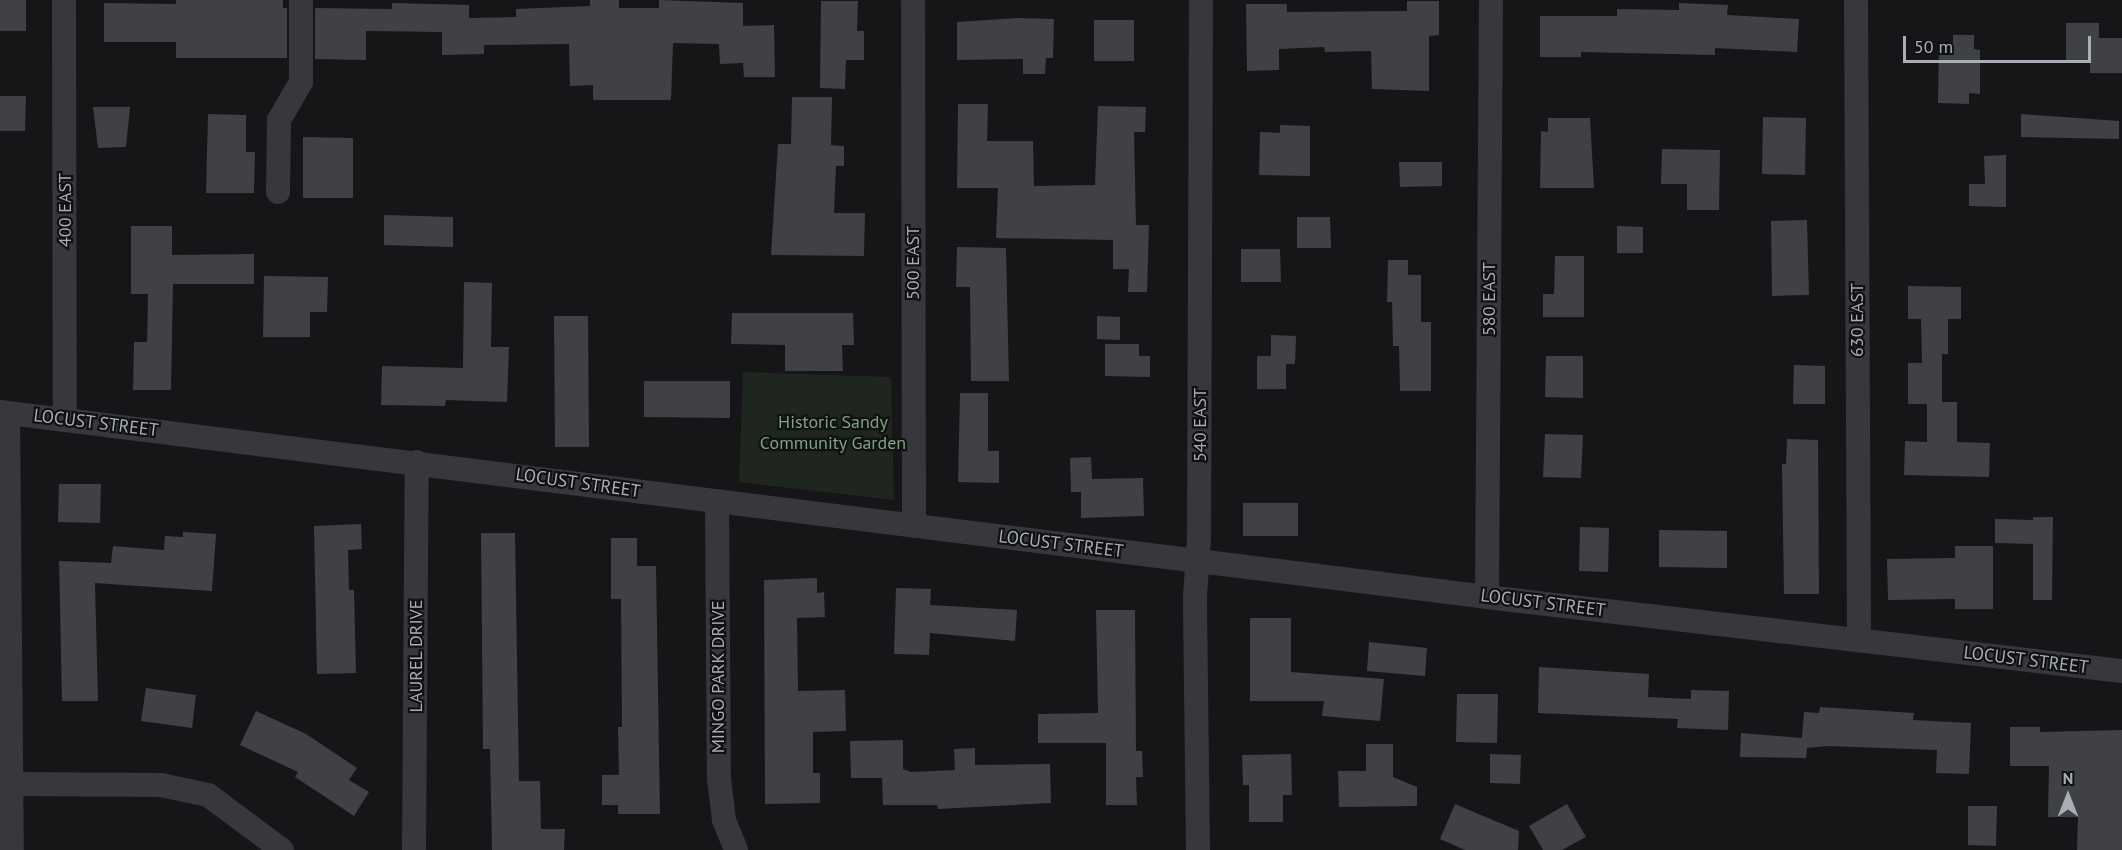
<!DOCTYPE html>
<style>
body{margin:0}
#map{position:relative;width:2122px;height:850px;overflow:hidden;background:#161618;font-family:"PT Sans",sans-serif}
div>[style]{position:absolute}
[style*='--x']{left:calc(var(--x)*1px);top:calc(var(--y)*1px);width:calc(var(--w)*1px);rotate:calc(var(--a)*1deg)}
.green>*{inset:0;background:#1e261f}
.building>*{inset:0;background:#404145}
.street>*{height:24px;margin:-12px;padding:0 12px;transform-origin:12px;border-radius:12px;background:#37383d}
span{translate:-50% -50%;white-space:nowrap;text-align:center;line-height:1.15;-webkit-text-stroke:4.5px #111113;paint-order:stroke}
.street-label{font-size:18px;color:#a8adb8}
.park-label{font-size:18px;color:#7fa381}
.north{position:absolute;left:2038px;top:766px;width:60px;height:60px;-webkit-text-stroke:4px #111113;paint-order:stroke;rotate:0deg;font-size:16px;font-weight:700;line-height:24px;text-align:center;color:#a8adb8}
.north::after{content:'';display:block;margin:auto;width:21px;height:27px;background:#a8adb8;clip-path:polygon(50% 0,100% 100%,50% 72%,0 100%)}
.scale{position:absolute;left:1903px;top:36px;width:188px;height:27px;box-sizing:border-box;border:3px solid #a8adb8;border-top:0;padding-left:8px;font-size:18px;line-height:21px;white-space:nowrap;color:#a8adb8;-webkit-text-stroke:4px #111113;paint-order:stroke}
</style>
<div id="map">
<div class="green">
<div style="clip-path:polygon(743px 372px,891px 377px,894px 500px,739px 482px)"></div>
</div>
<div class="building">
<div style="clip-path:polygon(0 0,26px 0,26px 31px,0 31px)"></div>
<div style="clip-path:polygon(176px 0,283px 0,283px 8px,287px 8px,287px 58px,176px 58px,176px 42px,104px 42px,104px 3px,176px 4px)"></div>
<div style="clip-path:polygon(590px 0,619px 0,619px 8px,659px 8px,659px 0,743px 3px,743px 26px,774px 25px,775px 77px,744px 77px,743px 63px,720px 64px,719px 44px,673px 43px,671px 100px,593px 100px,593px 85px,570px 86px,569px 44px,484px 45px,484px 54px,442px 55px,442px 32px,366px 31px,366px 60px,315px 59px,315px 8px,392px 9px,392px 3px,469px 5px,469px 18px,516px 17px,516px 9px,590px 6px)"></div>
<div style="clip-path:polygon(821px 1px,858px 1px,857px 31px,864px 31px,864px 60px,846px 60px,845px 89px,820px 88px)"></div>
<div style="clip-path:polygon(1407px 1px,1439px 1px,1439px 35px,1429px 36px,1429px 91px,1372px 89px,1371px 51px,1325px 52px,1324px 47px,1279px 49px,1279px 70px,1247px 71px,1246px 4px,1287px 4px,1287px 12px,1407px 11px)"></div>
<div style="clip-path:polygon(1679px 3px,1728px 5px,1727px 15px,1799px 19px,1797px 52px,1715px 48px,1715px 55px,1581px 52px,1581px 57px,1540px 57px,1540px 16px,1617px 16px,1617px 9px,1679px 10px)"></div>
<div style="clip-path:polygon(1017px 18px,1054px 19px,1053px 58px,1046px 58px,1045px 74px,1023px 74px,1023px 59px,957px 60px,957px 22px)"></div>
<div style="clip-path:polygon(1094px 20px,1134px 20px,1134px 61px,1094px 61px)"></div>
<div style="clip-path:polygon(2066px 23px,2099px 23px,2099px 38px,2122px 38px,2122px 73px,2090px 73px,2090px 62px,2066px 62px)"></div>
<div style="clip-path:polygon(1953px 35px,1974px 35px,1974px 49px,1980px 50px,1980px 94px,1969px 93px,1969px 104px,1938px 103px,1939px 43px,1953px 43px)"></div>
<div style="clip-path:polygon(0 96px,26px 96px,25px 131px,0 131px)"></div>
<div style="clip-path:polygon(792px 97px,832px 97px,831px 145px,844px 146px,844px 166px,836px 166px,834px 213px,865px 213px,864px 256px,771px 255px,778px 144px,791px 144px)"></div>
<div style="clip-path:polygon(958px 104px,988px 104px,987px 141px,1033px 141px,1034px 186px,1095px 185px,1098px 106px,1146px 107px,1145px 132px,1134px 132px,1136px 225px,1149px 225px,1147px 292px,1128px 292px,1129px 269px,1113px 269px,1113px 240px,996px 238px,998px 188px,957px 188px)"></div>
<div style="clip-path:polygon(93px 107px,130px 107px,126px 147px,98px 148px)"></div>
<div style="clip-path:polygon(208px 114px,246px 115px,246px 152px,255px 152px,254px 193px,206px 193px)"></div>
<div style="clip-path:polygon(2021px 114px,2119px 121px,2119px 139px,2021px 137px)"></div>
<div style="clip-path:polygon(1763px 117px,1806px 118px,1805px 175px,1762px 174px)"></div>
<div style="clip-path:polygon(1548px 118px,1590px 118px,1594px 188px,1540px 188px,1541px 131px,1548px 132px)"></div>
<div style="clip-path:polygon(1280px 125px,1310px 126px,1310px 176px,1259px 175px,1260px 132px,1280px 133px)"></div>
<div style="clip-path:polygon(303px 137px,353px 138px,353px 198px,303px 198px)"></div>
<div style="clip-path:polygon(1662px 149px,1720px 150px,1719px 210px,1687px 210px,1687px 184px,1661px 184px)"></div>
<div style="clip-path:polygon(2006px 155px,2006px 207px,1969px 206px,1969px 184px,1985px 184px,1984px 156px)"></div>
<div style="clip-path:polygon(1399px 162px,1442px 162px,1442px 186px,1400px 187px)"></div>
<div style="clip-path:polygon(384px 215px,453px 217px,453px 247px,384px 245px)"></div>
<div style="clip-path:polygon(1297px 217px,1330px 217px,1331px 248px,1297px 248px)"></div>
<div style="clip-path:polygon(1807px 220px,1809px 295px,1772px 296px,1771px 221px)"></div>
<div style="clip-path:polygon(131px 226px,172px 226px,172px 255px,254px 254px,254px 284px,173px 284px,171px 390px,133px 390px,134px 342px,147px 342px,148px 294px,131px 294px)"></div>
<div style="clip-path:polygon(1617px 226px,1643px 227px,1643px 253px,1617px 253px)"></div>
<div style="clip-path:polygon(957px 247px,1006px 248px,1009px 381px,971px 381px,970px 287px,956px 287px)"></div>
<div style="clip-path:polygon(1241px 249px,1280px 249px,1281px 282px,1241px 282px)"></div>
<div style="clip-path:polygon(1555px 256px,1584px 256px,1584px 317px,1543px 317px,1543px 294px,1554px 294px)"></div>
<div style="clip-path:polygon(1388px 260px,1408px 260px,1408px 275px,1421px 275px,1421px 322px,1431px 322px,1431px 391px,1400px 391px,1399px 346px,1393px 346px,1392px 302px,1387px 302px)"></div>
<div style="clip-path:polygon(264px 276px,328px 277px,327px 312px,310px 312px,310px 337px,263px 337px)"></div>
<div style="clip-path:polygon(464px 282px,492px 283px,491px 347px,509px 347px,507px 402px,446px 400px,445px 406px,381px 405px,382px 366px,463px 368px)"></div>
<div style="clip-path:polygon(1908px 286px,1961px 287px,1961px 319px,1948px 319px,1948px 354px,1942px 354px,1942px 402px,1957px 402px,1957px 442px,1990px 443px,1989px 477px,1904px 475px,1905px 441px,1927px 442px,1927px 404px,1908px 404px,1908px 363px,1922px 363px,1921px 319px,1908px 319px)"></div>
<div style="clip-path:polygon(732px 313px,853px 313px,854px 345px,842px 345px,843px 371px,785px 371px,785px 345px,731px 344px)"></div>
<div style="clip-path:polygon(554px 316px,588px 316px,589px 447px,555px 447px)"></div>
<div style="clip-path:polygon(1097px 316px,1120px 317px,1120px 340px,1097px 339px)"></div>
<div style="clip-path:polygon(1271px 335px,1296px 336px,1295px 364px,1286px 364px,1286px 389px,1257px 389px,1257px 356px,1271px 356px)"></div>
<div style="clip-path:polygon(1105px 344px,1139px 344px,1139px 356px,1150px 356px,1150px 377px,1105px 376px)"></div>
<div style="clip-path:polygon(1546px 356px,1583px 356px,1583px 398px,1545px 397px)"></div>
<div style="clip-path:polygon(1794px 365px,1825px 366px,1825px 404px,1793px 404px)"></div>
<div style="clip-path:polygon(644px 381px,730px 381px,730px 418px,644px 417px)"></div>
<div style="clip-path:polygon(960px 393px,988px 393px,988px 451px,999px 451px,999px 483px,958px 482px)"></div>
<div style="clip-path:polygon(1545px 434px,1583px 435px,1581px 478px,1543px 477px)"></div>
<div style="clip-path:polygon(1787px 439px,1818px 440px,1819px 594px,1784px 594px,1782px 464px,1786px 464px)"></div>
<div style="clip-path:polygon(1091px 457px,1092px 479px,1143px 478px,1144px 516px,1081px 518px,1081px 492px,1071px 492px,1070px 458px)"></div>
<div style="clip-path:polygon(59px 484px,101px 484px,100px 523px,58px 522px)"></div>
<div style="clip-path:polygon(1243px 503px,1298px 503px,1298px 536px,1243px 536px)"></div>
<div style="clip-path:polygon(2033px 517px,2053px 517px,2052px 600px,2033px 600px,2033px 544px,1995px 543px,1995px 519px,2033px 520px)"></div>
<div style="clip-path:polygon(361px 524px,362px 549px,348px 550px,349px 590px,354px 590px,356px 673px,317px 674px,314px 526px)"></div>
<div style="clip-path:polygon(1580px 527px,1609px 528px,1608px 572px,1579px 571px)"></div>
<div style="clip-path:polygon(1659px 530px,1727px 531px,1727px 568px,1659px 567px)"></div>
<div style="clip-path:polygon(183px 532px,216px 534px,212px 591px,95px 583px,98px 701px,62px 701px,59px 561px,111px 563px,113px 546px,164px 550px,165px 536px,183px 537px)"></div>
<div style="clip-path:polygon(481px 533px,515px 533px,519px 781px,540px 781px,541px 829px,565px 829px,564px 850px,492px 850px,490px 749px,483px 749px)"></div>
<div style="clip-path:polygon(611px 538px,637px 538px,637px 566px,656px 566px,660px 814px,618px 814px,618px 805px,602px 805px,602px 775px,619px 775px,618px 727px,622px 727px,621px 599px,611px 599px)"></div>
<div style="clip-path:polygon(1955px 546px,1993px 546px,1993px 609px,1955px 609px,1955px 599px,1888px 600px,1887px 559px,1955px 558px)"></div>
<div style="clip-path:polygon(817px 578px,817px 593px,824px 592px,825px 617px,797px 618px,798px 691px,845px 690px,846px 731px,813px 732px,813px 773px,820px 773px,820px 803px,765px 804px,764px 580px)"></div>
<div style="clip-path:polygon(896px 588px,931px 589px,930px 605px,1017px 610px,1015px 641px,930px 633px,929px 655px,894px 654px)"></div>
<div style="clip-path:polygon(1096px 610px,1135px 610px,1136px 751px,1142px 751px,1143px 777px,1136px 777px,1137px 805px,1106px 805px,1106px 743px,1038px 743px,1038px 714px,1098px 713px)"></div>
<div style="clip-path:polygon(1250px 618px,1291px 618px,1291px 672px,1384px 679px,1380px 721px,1322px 716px,1324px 701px,1250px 701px)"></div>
<div style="clip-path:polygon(1369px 642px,1427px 648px,1425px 676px,1367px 671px)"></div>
<div style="clip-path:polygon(1539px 667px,1649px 674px,1648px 697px,1691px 699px,1691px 690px,1729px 691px,1728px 730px,1677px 728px,1678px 719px,1538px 713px)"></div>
<div style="clip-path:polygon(146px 688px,196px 695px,192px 728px,141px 721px)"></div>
<div style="clip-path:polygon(1457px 694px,1498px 694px,1497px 743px,1456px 742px)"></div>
<div style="clip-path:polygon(1820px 707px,1914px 713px,1913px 720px,1971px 723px,1969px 774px,1936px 773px,1937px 750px,1828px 746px,1807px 748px,1806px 758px,1740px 757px,1741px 733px,1802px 738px,1804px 712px,1819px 713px)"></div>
<div style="clip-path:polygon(256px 711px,306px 734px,357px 768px,349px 780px,369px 792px,354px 816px,295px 777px,298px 772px,240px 745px)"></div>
<div style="clip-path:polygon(2010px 727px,2040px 727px,2040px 732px,2122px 730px,2122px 850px,2077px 850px,2078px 817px,2048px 817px,2049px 766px,2010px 766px)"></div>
<div style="clip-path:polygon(903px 740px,903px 769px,911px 772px,955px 770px,954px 749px,975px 748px,975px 765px,1050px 764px,1051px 803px,938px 809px,937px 805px,883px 805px,882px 778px,851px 778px,850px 741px)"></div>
<div style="clip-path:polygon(1366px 744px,1393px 744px,1393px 777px,1417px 787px,1417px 806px,1339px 807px,1338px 771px,1366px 771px)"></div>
<div style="clip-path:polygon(1291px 754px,1292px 795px,1283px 795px,1283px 822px,1249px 822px,1249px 785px,1243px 785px,1242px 755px)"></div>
<div style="clip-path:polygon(1490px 754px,1521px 755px,1520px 784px,1490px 783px)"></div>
<div style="clip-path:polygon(1455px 804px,1519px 831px,1518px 850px,1465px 850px,1440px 839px)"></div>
<div style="clip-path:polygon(1567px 804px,1586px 837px,1562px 850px,1543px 850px,1529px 826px)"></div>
<div style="clip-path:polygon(1968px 806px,1997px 806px,1996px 846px,1968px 845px)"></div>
</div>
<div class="street">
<div style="--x:64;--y:0;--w:420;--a:89.9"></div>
<div style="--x:913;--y:0;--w:526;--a:89.89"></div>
<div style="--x:1856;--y:0;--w:640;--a:89.73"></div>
<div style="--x:278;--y:192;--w:72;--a:-89.2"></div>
<div style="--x:279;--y:120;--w:44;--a:-59.9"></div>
<div style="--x:301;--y:82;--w:82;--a:-90"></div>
<div style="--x:0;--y:412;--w:1498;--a:7.09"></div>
<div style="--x:1487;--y:597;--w:639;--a:6.65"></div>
<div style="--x:8;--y:413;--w:437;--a:89.5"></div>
<div style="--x:717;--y:501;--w:278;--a:89.6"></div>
<div style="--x:719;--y:779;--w:41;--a:83"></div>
<div style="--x:724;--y:820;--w:32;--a:68"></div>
<div style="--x:1487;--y:597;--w:597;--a:-89.62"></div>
<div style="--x:10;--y:784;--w:151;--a:0.4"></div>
<div style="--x:161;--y:785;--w:48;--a:12"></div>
<div style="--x:208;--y:795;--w:92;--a:36.6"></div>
<div style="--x:414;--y:850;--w:388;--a:-89.6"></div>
<div style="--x:1198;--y:850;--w:253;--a:-90.7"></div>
<div style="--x:1195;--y:597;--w:59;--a:-86.1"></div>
<div style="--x:1199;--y:538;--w:538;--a:-89.79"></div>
</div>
<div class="street-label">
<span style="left:65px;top:210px;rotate:-90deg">400 EAST</span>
<span style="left:913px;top:263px;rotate:-90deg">500 EAST</span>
<span style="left:1489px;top:299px;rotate:-90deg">580 EAST</span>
<span style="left:1857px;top:320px;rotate:-90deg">630 EAST</span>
<span style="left:96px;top:423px;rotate:7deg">LOCUST STREET</span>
<span style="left:1200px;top:425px;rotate:-90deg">540 EAST</span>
<span style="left:578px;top:483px;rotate:8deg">LOCUST STREET</span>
<span style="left:1061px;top:544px;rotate:7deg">LOCUST STREET</span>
<span style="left:1543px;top:603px;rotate:7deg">LOCUST STREET</span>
<span style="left:416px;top:656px;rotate:-90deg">LAUREL DRIVE</span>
<span style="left:2026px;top:660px;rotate:7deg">LOCUST STREET</span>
<span style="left:718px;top:677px;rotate:-90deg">MINGO PARK DRIVE</span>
</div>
<div class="park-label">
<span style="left:833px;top:433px">Historic Sandy<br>Community Garden</span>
</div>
<div class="north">N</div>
<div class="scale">50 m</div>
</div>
